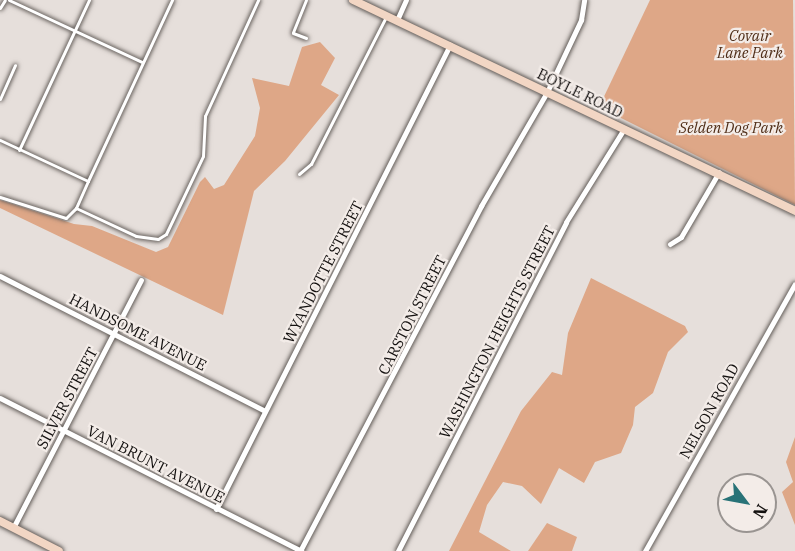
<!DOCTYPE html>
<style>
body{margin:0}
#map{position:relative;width:795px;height:551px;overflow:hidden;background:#e6dfdb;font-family:"IBM Plex Serif",serif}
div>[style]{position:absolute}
.green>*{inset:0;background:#dea787}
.roads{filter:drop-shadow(0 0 2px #635d59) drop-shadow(0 0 2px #635d59)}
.lane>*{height:3px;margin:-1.5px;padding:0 1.5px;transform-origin:1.5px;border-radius:1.5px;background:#fff}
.street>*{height:5px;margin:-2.5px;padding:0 2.5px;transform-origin:2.5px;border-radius:2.5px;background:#fff}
.secondary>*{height:8px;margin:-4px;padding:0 4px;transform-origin:4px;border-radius:4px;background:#f2d6c4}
span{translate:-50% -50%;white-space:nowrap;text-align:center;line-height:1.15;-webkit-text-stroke:4.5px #f3ece8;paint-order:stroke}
.park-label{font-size:15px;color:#4f2d17;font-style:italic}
.street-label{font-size:15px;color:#13100f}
.north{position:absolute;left:717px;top:473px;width:60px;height:60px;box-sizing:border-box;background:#f3ece8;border:2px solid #999491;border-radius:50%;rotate:122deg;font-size:16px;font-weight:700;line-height:24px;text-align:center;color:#13100f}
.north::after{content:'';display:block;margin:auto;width:21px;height:27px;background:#287277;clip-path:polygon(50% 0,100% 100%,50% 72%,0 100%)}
</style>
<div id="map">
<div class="green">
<div style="clip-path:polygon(650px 0,793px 0,795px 205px,599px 107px)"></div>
<div style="clip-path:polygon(320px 42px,335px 58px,321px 85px,339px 95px,285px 161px,254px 191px,223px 315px,0 208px,0 200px,74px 224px,92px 226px,156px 252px,168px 247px,200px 182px,205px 177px,214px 189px,224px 185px,255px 136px,260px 108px,252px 78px,289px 86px,302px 47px)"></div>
<div style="clip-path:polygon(591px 278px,685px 326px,688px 332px,668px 352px,653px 393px,635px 407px,633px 425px,621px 453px,595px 462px,584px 483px,559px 468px,541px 504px,522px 486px,503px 482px,487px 505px,479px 532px,511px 551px,449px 551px,521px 411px,552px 372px,562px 375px,568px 333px)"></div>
<div style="clip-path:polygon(795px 437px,795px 525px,782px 492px,793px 482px,786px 462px)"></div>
<div style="clip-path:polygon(547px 523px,577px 537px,572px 551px,528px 551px)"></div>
</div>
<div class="roads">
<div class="lane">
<div style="left:9px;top:0;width:147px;rotate:25deg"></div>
<div style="left:306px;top:0;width:35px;rotate:112deg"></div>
<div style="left:293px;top:33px;width:14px;rotate:21deg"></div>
<div style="left:0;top:8px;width:9px;rotate:-58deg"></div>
<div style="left:0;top:99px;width:37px;rotate:-66deg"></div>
<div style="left:0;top:140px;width:97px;rotate:25deg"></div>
<div style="left:88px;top:181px;width:200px;rotate:-65.1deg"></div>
<div style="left:19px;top:150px;width:166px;rotate:-65deg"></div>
<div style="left:299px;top:174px;width:16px;rotate:-40deg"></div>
<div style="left:311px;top:164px;width:165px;rotate:-63deg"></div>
<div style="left:88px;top:181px;width:30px;rotate:114deg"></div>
<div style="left:76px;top:208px;width:66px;rotate:25deg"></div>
<div style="left:136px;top:236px;width:22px;rotate:8deg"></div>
<div style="left:158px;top:239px;width:9px;rotate:-32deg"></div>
<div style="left:166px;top:234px;width:86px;rotate:-64.6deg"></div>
<div style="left:203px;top:156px;width:40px;rotate:-87.1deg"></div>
<div style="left:205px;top:116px;width:128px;rotate:-65.4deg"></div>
<div style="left:0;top:197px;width:69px;rotate:17.7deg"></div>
<div style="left:66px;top:218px;width:14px;rotate:-45deg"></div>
</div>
<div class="street">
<div style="left:397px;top:20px;width:22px;rotate:-66deg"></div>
<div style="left:670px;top:244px;width:13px;rotate:-32deg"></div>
<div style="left:681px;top:237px;width:75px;rotate:-59.7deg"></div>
<div style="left:0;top:276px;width:297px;rotate:27deg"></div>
<div style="left:0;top:398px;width:338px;rotate:26.9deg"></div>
<div style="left:216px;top:509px;width:520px;rotate:-63.24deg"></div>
<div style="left:13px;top:528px;width:279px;rotate:-62.7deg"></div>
<div style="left:300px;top:551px;width:390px;rotate:-62.3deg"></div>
<div style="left:481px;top:206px;width:132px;rotate:-59.9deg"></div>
<div style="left:547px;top:92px;width:80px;rotate:-64.7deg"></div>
<div style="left:581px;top:20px;width:20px;rotate:-81deg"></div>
<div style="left:398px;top:551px;width:369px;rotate:-62.9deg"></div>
<div style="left:566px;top:222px;width:110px;rotate:-58.1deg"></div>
<div style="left:645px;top:551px;width:306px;rotate:-60.7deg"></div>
</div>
<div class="secondary">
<div style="left:353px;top:0;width:490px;rotate:25.5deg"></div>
<div style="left:0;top:521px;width:66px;rotate:27deg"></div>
</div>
</div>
<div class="park-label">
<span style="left:750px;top:44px">Covair<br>Lane Park</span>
<span style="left:731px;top:128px">Selden Dog Park</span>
</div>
<div class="street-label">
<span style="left:580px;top:93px;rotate:26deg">BOYLE ROAD</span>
<span style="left:323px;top:272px;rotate:-63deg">WYANDOTTE STREET</span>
<span style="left:412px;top:315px;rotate:-63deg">CARSTON STREET</span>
<span style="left:138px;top:332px;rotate:27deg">HANDSOME AVENUE</span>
<span style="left:497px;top:332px;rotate:-63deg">WASHINGTON HEIGHTS STREET</span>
<span style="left:67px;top:398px;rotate:-62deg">SILVER STREET</span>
<span style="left:709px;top:411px;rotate:-61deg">NELSON ROAD</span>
<span style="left:156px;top:464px;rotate:27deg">VAN BRUNT AVENUE</span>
</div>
<div class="north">N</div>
</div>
